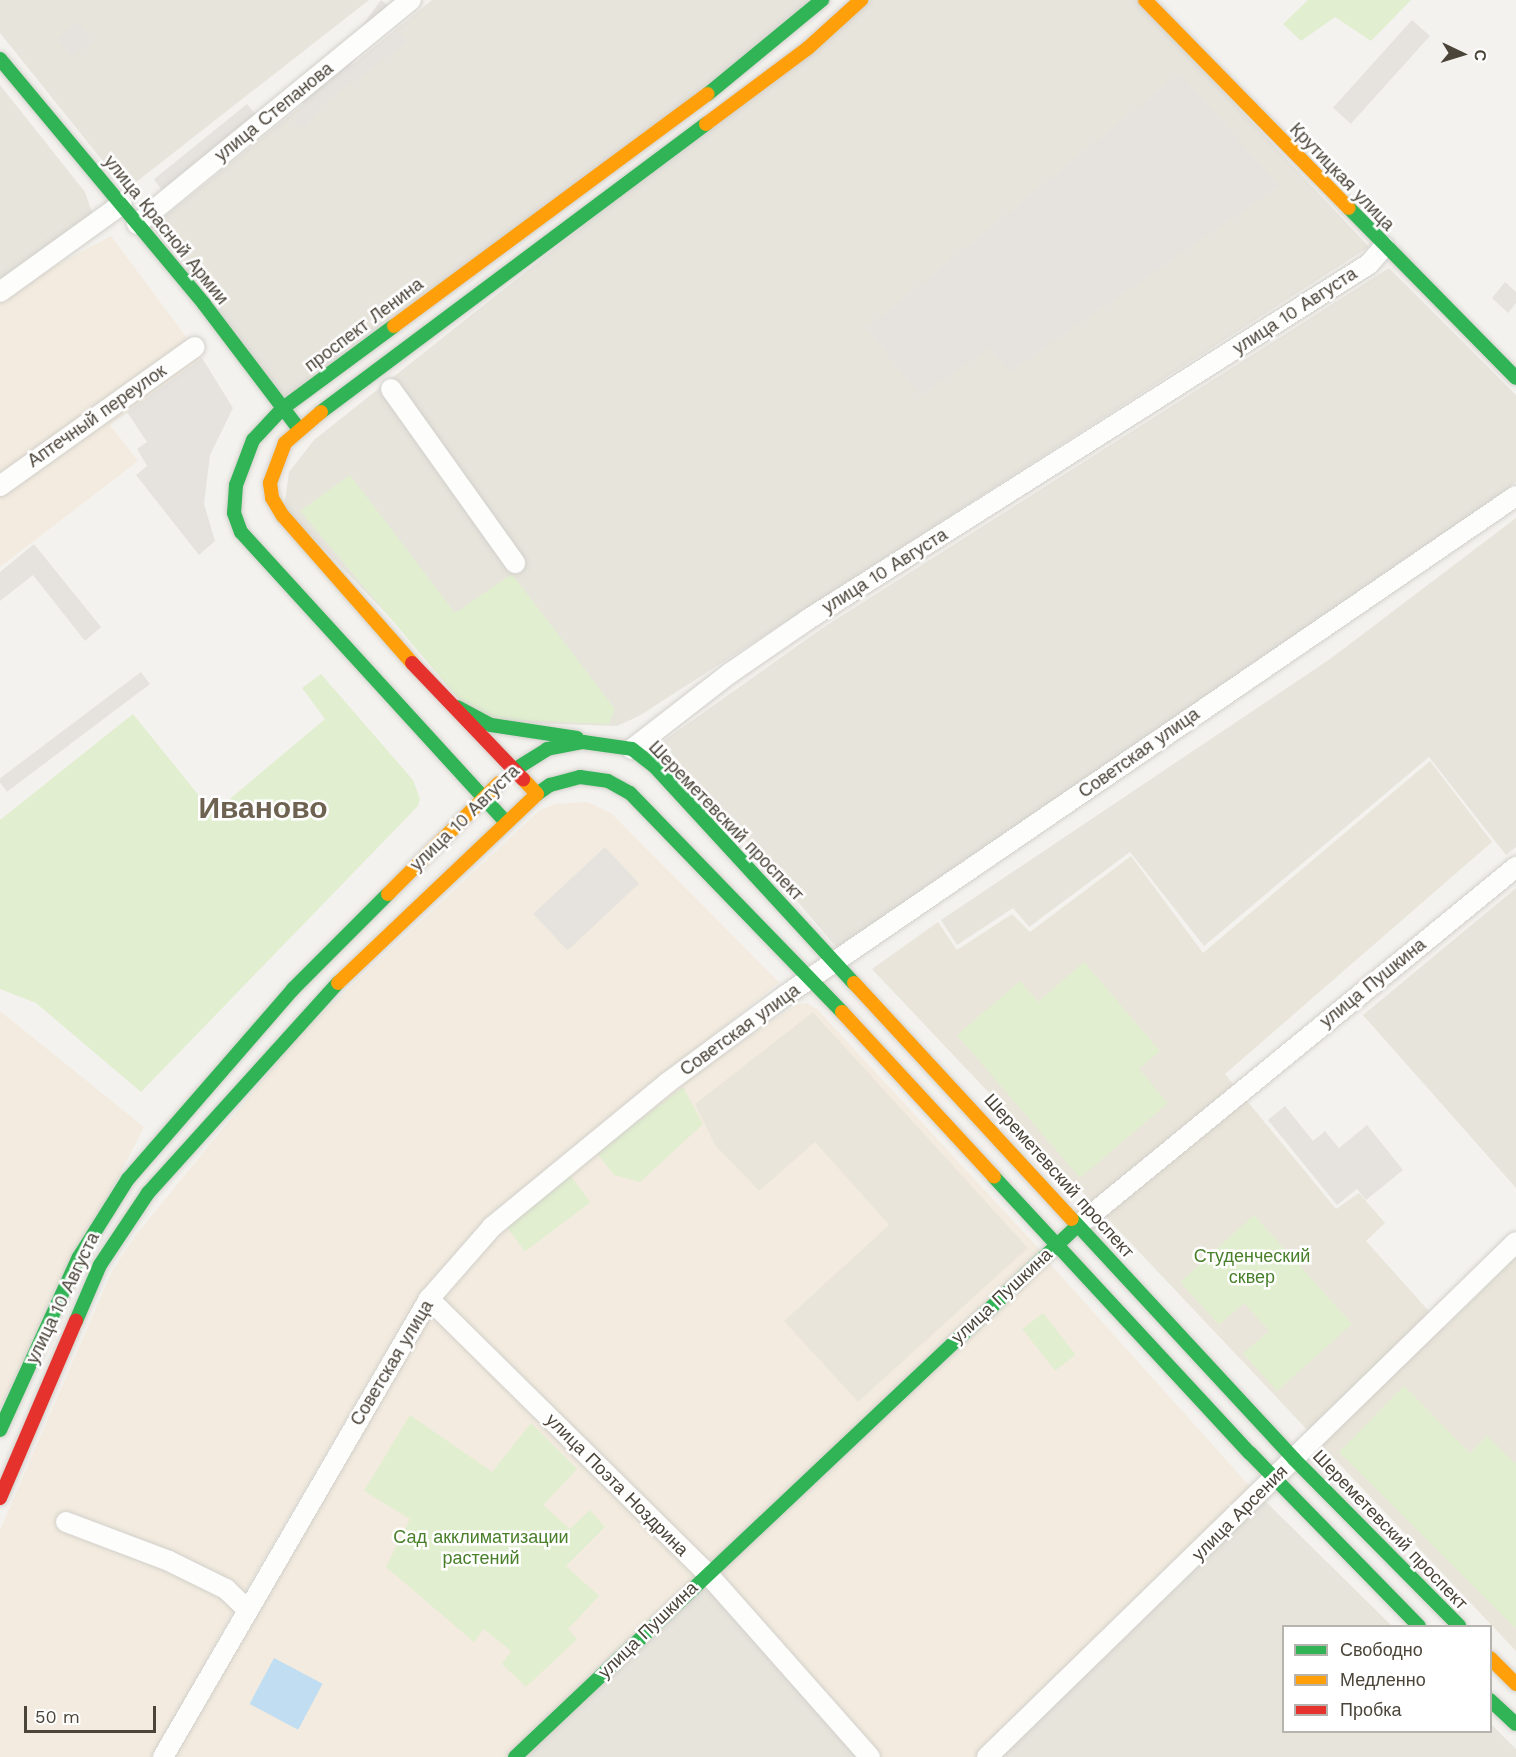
<!DOCTYPE html>
<meta charset="utf-8">
<style>
body{margin:0}
#map{position:relative;width:1516px;height:1757px;overflow:hidden;background:#f4f2ee;font-family:"Work Sans",sans-serif}
div>[style]{position:absolute}
.residential>*{inset:0;background:#e7e4dc}
.commercial>*{inset:0;background:#f3ebdf}
.education>*{inset:0;background:#eae5da}
.green>*{inset:0;background:#e1eecf;transform-origin:0 0}
.parking>*{inset:0;background:#e6e3df;transform-origin:0 0}
.water>*{inset:0;background:#c0ddf1;transform-origin:0 0}
.roads{filter:drop-shadow(0 0 2px #d2d0cb) drop-shadow(0 0 2px #d2d0cb)}
.street>*{height:20px;margin:-10px;padding:0 10px;transform-origin:10px;border-radius:10px;background:#fdfdfc}
.fast>*{height:14px;margin:-7px;padding:0 7px;transform-origin:7px;border-radius:7px;background:#30b455}
.slow>*{height:14px;margin:-7px;padding:0 7px;transform-origin:7px;border-radius:7px;background:#ff9f0a}
.jam>*{height:14px;margin:-7px;padding:0 7px;transform-origin:7px;border-radius:7px;background:#e5322d}
span{translate:-50% -50%;white-space:nowrap;text-align:center;line-height:1.15;-webkit-text-stroke:5px #fff;paint-order:stroke}
.street-label{font-size:18px;color:#4b4439}
.park-label{font-size:18px;color:#4a7f2a}
.town-label{font-size:30px;color:#6e6250;font-weight:700}
.legend{position:absolute;left:1282px;top:1625px;width:210px;height:108px;box-sizing:border-box;background:#fff;border:2px solid #b7b4b0;margin:0;padding:8px 10px;list-style:none;font-size:18px;color:#4b4439}
.legend li{display:flex;align-items:center;gap:12px;height:30px}
.legend b{width:30px;border:2px solid #b7b4b0}
.north{position:absolute;left:1432px;top:24px;width:60px;height:60px;-webkit-text-stroke:4px #fff;paint-order:stroke;rotate:94deg;font-size:16px;font-weight:700;line-height:24px;text-align:center;color:#4b4439}
.north::after{content:'';display:block;margin:auto;width:21px;height:27px;background:#4b4439;clip-path:polygon(50% 0,100% 100%,50% 72%,0 100%)}
.scale{position:absolute;left:24px;top:1706px;width:132px;height:27px;box-sizing:border-box;border:3px solid #4b4439;border-top:0;padding-left:8px;font-size:18px;line-height:21px;white-space:nowrap;color:#4b4439;-webkit-text-stroke:4px #fff;paint-order:stroke}
</style>
<div id="map">
<div class="residential">
<div style="clip-path:polygon(0 0,369px 0,126px 190px,0 33px)"></div>
<div style="clip-path:polygon(432px 0,825px 0,281px 402px,152px 227px)"></div>
<div style="clip-path:polygon(868px 0,1137px 0,1369px 247px,639px 716px,617px 726px,492px 722px,284px 508px,289px 472px,314px 440px)"></div>
<div style="clip-path:polygon(0 85px,85px 192px,92px 212px,91px 222px,0 284px)"></div>
<div style="clip-path:polygon(1389px 268px,1516px 395px,1516px 482px,1313px 635px,843px 955px,662px 742px,821px 629px)"></div>
<div style="clip-path:polygon(1516px 518px,1516px 847px,1506px 855px,1429px 757px,1204px 946px,1130px 852px,1029px 927px,1013px 908px,957px 945px,941px 920px,1330px 659px)"></div>
<div style="clip-path:polygon(1516px 888px,1516px 1188px,1363px 1015px)"></div>
<div style="clip-path:polygon(1263px 1499px,1392px 1626px,1284px 1626px,1284px 1732px,1490px 1732px,1491px 1724px,1516px 1749px,1516px 1757px,997px 1757px)"></div>
<div style="clip-path:polygon(704px 1581px,871px 1757px,519px 1757px)"></div>
</div>
<div class="commercial">
<div style="clip-path:polygon(111px 236px,202px 358px,110px 425px,138px 461px,0 567px,0 295px)"></div>
<div style="clip-path:polygon(587px 802px,611px 813px,779px 982px,486px 1220px,406px 1317px,236px 1607px,153px 1757px,0 1757px,0 1530px,112px 1271px,135px 1236px,301px 1033px,540px 810px,556px 804px)"></div>
<div style="clip-path:polygon(807px 1003px,817px 1009px,1043px 1253px,703px 1574px,436px 1302px,500px 1231px,672px 1088px,796px 1005px)"></div>
<div style="clip-path:polygon(0 1011px,144px 1127px,0 1409px)"></div>
<div style="clip-path:polygon(1044px 1257px,1254px 1491px,977px 1757px,877px 1757px,707px 1577px)"></div>
<div style="clip-path:polygon(432px 1306px,700px 1577px,511px 1757px,172px 1757px)"></div>
</div>
<div class="education">
<div style="clip-path:polygon(1430px 761px,1492px 842px,1225px 1074px,1336px 1209px,1359px 1193px,1385px 1223px,1366px 1241px,1444px 1328px,1516px 1257px,1516px 1651px,872px 969px,938px 922px,957px 950px,1012px 914px,1030px 932px,1131px 856px,1203px 953px)"></div>
<div style="clip-path:polygon(813px 1012px,1028px 1248px,858px 1402px,784px 1321px,889px 1225px,815px 1142px,759px 1191px,715px 1145px,695px 1104px)"></div>
</div>
<div class="green">
<div style="clip-path:polygon(1308px 0,1411px 0,1371px 41px,1335px 17px,1301px 41px,1283px 24px)"></div>
<div style="clip-path:polygon(350px 475px,455px 613px,512px 574px,615px 709px,609px 724px,494px 719px,463px 704px,300px 511px)"></div>
<div style="clip-path:polygon(321px 674px,413px 780px,420px 799px,418px 806px,141px 1092px,36px 1003px,0 989px,0 820px,133px 714px,213px 813px,325px 719px,302px 688px)"></div>
<div style="clip-path:polygon(1084px 962px,1160px 1051px,1139px 1069px,1168px 1103px,1080px 1178px,957px 1035px,1020px 981px,1038px 1002px)"></div>
<div style="clip-path:polygon(683px 1087px,703px 1124px,640px 1182px,614px 1175px,597px 1153px)"></div>
<div style="left:570px;top:1175px;width:34px;height:82px;rotate:53deg"></div>
<div style="clip-path:polygon(1254px 1215px,1352px 1324px,1277px 1391px,1243px 1353px,1269px 1331px,1244px 1303px,1219px 1325px,1180px 1282px)"></div>
<div style="left:1043px;top:1313px;width:53px;height:26px;rotate:52deg"></div>
<div style="clip-path:polygon(1404px 1386px,1470px 1453px,1487px 1436px,1516px 1464px,1516px 1629px,1339px 1452px)"></div>
<div style="clip-path:polygon(410px 1415px,492px 1472px,531px 1423px,577px 1469px,543px 1505px,570px 1529px,590px 1510px,605px 1527px,566px 1566px,599px 1596px,568px 1629px,577px 1639px,526px 1687px,502px 1664px,511px 1651px,484px 1629px,474px 1642px,386px 1567px,410px 1519px,364px 1491px)"></div>
</div>
<div class="parking">
<div style="left:381px;top:0;width:14px;height:150px;rotate:36deg"></div>
<div style="left:1412px;top:20px;width:24px;height:118px;rotate:42deg"></div>
<div style="left:78px;top:23px;width:23px;height:26px;rotate:52deg"></div>
<div style="left:399px;top:31px;width:14px;height:120px;rotate:54deg"></div>
<div style="clip-path:polygon(1180px 73px,1279px 186px,1009px 372px,990px 348px,920px 396px,867px 328px)"></div>
<div style="left:247px;top:104px;width:13px;height:120px;rotate:51deg"></div>
<div style="clip-path:polygon(1505px 282px,1516px 292px,1516px 303px,1508px 313px,1492px 298px)"></div>
<div style="clip-path:polygon(202px 358px,233px 408px,210px 455px,204px 504px,215px 541px,199px 555px,136px 475px,147px 466px,137px 449px,147px 442px,127px 412px)"></div>
<div style="clip-path:polygon(34px 544px,101px 627px,85px 641px,33px 575px,0 601px,0 572px)"></div>
<div style="left:141px;top:672px;width:15px;height:179px;rotate:53deg"></div>
<div style="left:605px;top:847px;width:50px;height:98px;rotate:47deg"></div>
<div style="clip-path:polygon(1285px 1106px,1313px 1141px,1325px 1131px,1339px 1148px,1367px 1125px,1403px 1170px,1366px 1200px,1357px 1189px,1337px 1205px,1268px 1120px)"></div>
</div>
<div class="water">
<div style="left:274px;top:1658px;width:55px;height:52px;rotate:28deg"></div>
</div>
<div class="roads">
<div class="street">
<div style="left:137px;top:224px;width:354px;rotate:-39.3deg"></div>
<div style="left:0;top:292px;width:150px;rotate:-35.8deg"></div>
<div style="left:391px;top:389px;width:214px;rotate:54.5deg"></div>
<div style="left:0;top:486px;width:239px;rotate:-35.5deg"></div>
<div style="left:632px;top:749px;width:124px;rotate:-37.8deg"></div>
<div style="left:730px;top:673px;width:93px;rotate:-34.5deg"></div>
<div style="left:807px;top:620px;width:665px;rotate:-32.35deg"></div>
<div style="left:1369px;top:264px;width:23px;rotate:-49deg"></div>
<div style="left:1080px;top:1224px;width:564px;rotate:-39.31deg"></div>
<div style="left:429px;top:1299px;width:390px;rotate:44.6deg"></div>
<div style="left:707px;top:1573px;width:246px;rotate:48.5deg"></div>
<div style="left:66px;top:1522px;width:110px;rotate:20.7deg"></div>
<div style="left:169px;top:1561px;width:64px;rotate:26.2deg"></div>
<div style="left:226px;top:1589px;width:29px;rotate:44deg"></div>
<div style="left:163px;top:1757px;width:530px;rotate:-59.85deg"></div>
<div style="left:429px;top:1299px;width:96px;rotate:-48.8deg"></div>
<div style="left:492px;top:1227px;width:227px;rotate:-39.4deg"></div>
<div style="left:667px;top:1083px;width:148px;rotate:-36.5deg"></div>
<div style="left:786px;top:995px;width:884px;rotate:-34.36deg"></div>
<div style="left:987px;top:1757px;width:738px;rotate:-44.23deg"></div>
</div>
<div class="fast">
<div style="left:0;top:59px;width:319px;rotate:50.2deg"></div>
<div style="left:204px;top:304px;width:152px;rotate:52.8deg"></div>
<div style="left:708px;top:94px;width:148px;rotate:-39.5deg"></div>
<div style="left:1349px;top:208px;width:238px;rotate:45.5deg"></div>
<div style="left:394px;top:326px;width:139px;rotate:143.5deg"></div>
<div style="left:282px;top:409px;width:42px;rotate:133.1deg"></div>
<div style="left:253px;top:440px;width:48px;rotate:110.7deg"></div>
<div style="left:236px;top:485px;width:28px;rotate:94deg"></div>
<div style="left:234px;top:513px;width:20px;rotate:70deg"></div>
<div style="left:241px;top:532px;width:393px;rotate:47.6deg"></div>
<div style="left:321px;top:412px;width:481px;rotate:-36.8deg"></div>
<div style="left:457px;top:707px;width:38px;rotate:28deg"></div>
<div style="left:491px;top:725px;width:87px;rotate:8.6deg"></div>
<div style="left:514px;top:770px;width:39px;rotate:-32deg"></div>
<div style="left:547px;top:749px;width:37px;rotate:-11deg"></div>
<div style="left:583px;top:742px;width:49px;rotate:8.1deg"></div>
<div style="left:632px;top:749px;width:31px;rotate:38deg"></div>
<div style="left:656px;top:768px;width:292px;rotate:47.4deg"></div>
<div style="left:537px;top:794px;width:16px;rotate:-35deg"></div>
<div style="left:550px;top:785px;width:31px;rotate:-15deg"></div>
<div style="left:580px;top:777px;width:28px;rotate:8deg"></div>
<div style="left:608px;top:781px;width:25px;rotate:29deg"></div>
<div style="left:630px;top:793px;width:305px;rotate:45.9deg"></div>
<div style="left:994px;top:1177px;width:376px;rotate:47.2deg"></div>
<div style="left:1250px;top:1453px;width:242px;rotate:45.7deg"></div>
<div style="left:1072px;top:1219px;width:327px;rotate:47.2deg"></div>
<div style="left:1294px;top:1459px;width:235px;rotate:45.3deg"></div>
<div style="left:76px;top:1321px;width:61px;rotate:-66.8deg"></div>
<div style="left:100px;top:1265px;width:87px;rotate:-56.3deg"></div>
<div style="left:148px;top:1193px;width:283px;rotate:-47.9deg"></div>
<div style="left:0;top:1430px;width:190px;rotate:-65.5deg"></div>
<div style="left:79px;top:1257px;width:92px;rotate:-57.9deg"></div>
<div style="left:128px;top:1179px;width:252px;rotate:-49deg"></div>
<div style="left:293px;top:989px;width:134px;rotate:-45deg"></div>
<div style="left:1490px;top:1700px;width:35px;rotate:43deg"></div>
<div style="left:515px;top:1757px;width:768px;rotate:-43.36deg"></div>
</div>
<div class="slow">
<div style="left:1145px;top:0;width:291px;rotate:45.6deg"></div>
<div style="left:706px;top:124px;width:127px;rotate:-36.7deg"></div>
<div style="left:808px;top:48px;width:72px;rotate:-42.2deg"></div>
<div style="left:394px;top:326px;width:390px;rotate:-36.5deg"></div>
<div style="left:321px;top:412px;width:48px;rotate:139.3deg"></div>
<div style="left:285px;top:443px;width:43px;rotate:110.6deg"></div>
<div style="left:270px;top:483px;width:15px;rotate:82deg"></div>
<div style="left:272px;top:498px;width:21px;rotate:59deg"></div>
<div style="left:283px;top:516px;width:196px;rotate:48.7deg"></div>
<div style="left:388px;top:894px;width:157px;rotate:-45deg"></div>
<div style="left:338px;top:983px;width:274px;rotate:-43.5deg"></div>
<div style="left:537px;top:794px;width:21px;rotate:-133deg"></div>
<div style="left:854px;top:983px;width:321px;rotate:47.3deg"></div>
<div style="left:842px;top:1012px;width:224px;rotate:47.3deg"></div>
<div style="left:1490px;top:1658px;width:37px;rotate:45deg"></div>
</div>
<div class="jam">
<div style="left:412px;top:663px;width:161px;rotate:46.3deg"></div>
<div style="left:0;top:1498px;width:193px;rotate:-66.8deg"></div>
</div>
</div>
<div class="street-label">
<span style="left:274px;top:112px;rotate:-39deg">улица Степанова</span>
<span style="left:1342px;top:177px;rotate:46deg">Крутицкая улица</span>
<span style="left:166px;top:230px;rotate:51deg">улица Красной Армии</span>
<span style="left:1295px;top:311px;rotate:-33deg">улица 10 Августа</span>
<span style="left:364px;top:325px;rotate:-37deg">проспект Ленина</span>
<span style="left:97px;top:416px;rotate:-35deg">Аптечный переулок</span>
<span style="left:885px;top:571px;rotate:-32deg">улица 10 Августа</span>
<span style="left:1139px;top:753px;rotate:-35deg">Советская улица</span>
<span style="left:465px;top:818px;rotate:-44deg">улица 10 Августа</span>
<span style="left:726px;top:821px;rotate:46deg">Шереметевский проспект</span>
<span style="left:1373px;top:983px;rotate:-39deg">улица Пушкина</span>
<span style="left:740px;top:1030px;rotate:-36deg">Советская улица</span>
<span style="left:1059px;top:1176px;rotate:48deg">Шереметевский проспект</span>
<span style="left:1002px;top:1296px;rotate:-43deg">улица Пушкина</span>
<span style="left:63px;top:1298px;rotate:-64deg">улица 10 Августа</span>
<span style="left:392px;top:1363px;rotate:-59deg">Советская улица</span>
<span style="left:617px;top:1485px;rotate:45deg">улица Поэта Ноздрина</span>
<span style="left:1240px;top:1513px;rotate:-45deg">улица Арсения</span>
<span style="left:1390px;top:1530px;rotate:46deg">Шереметевский проспект</span>
<span style="left:648px;top:1630px;rotate:-44deg">улица Пушкина</span>
</div>
<div class="park-label">
<span style="left:1252px;top:1267px">Студенческий<br>сквер</span>
<span style="left:481px;top:1548px">Сад акклиматизации<br>растений</span>
</div>
<div class="town-label">
<span style="left:263px;top:808px">Иваново</span>
</div>
<ul class="legend">
<li><b style="height:8px;background:#30b455"></b>Свободно</li>
<li><b style="height:8px;background:#ff9f0a"></b>Медленно</li>
<li><b style="height:8px;background:#e5322d"></b>Пробка</li>
</ul>
<div class="north">С</div>
<div class="scale">50 m</div>
</div>
